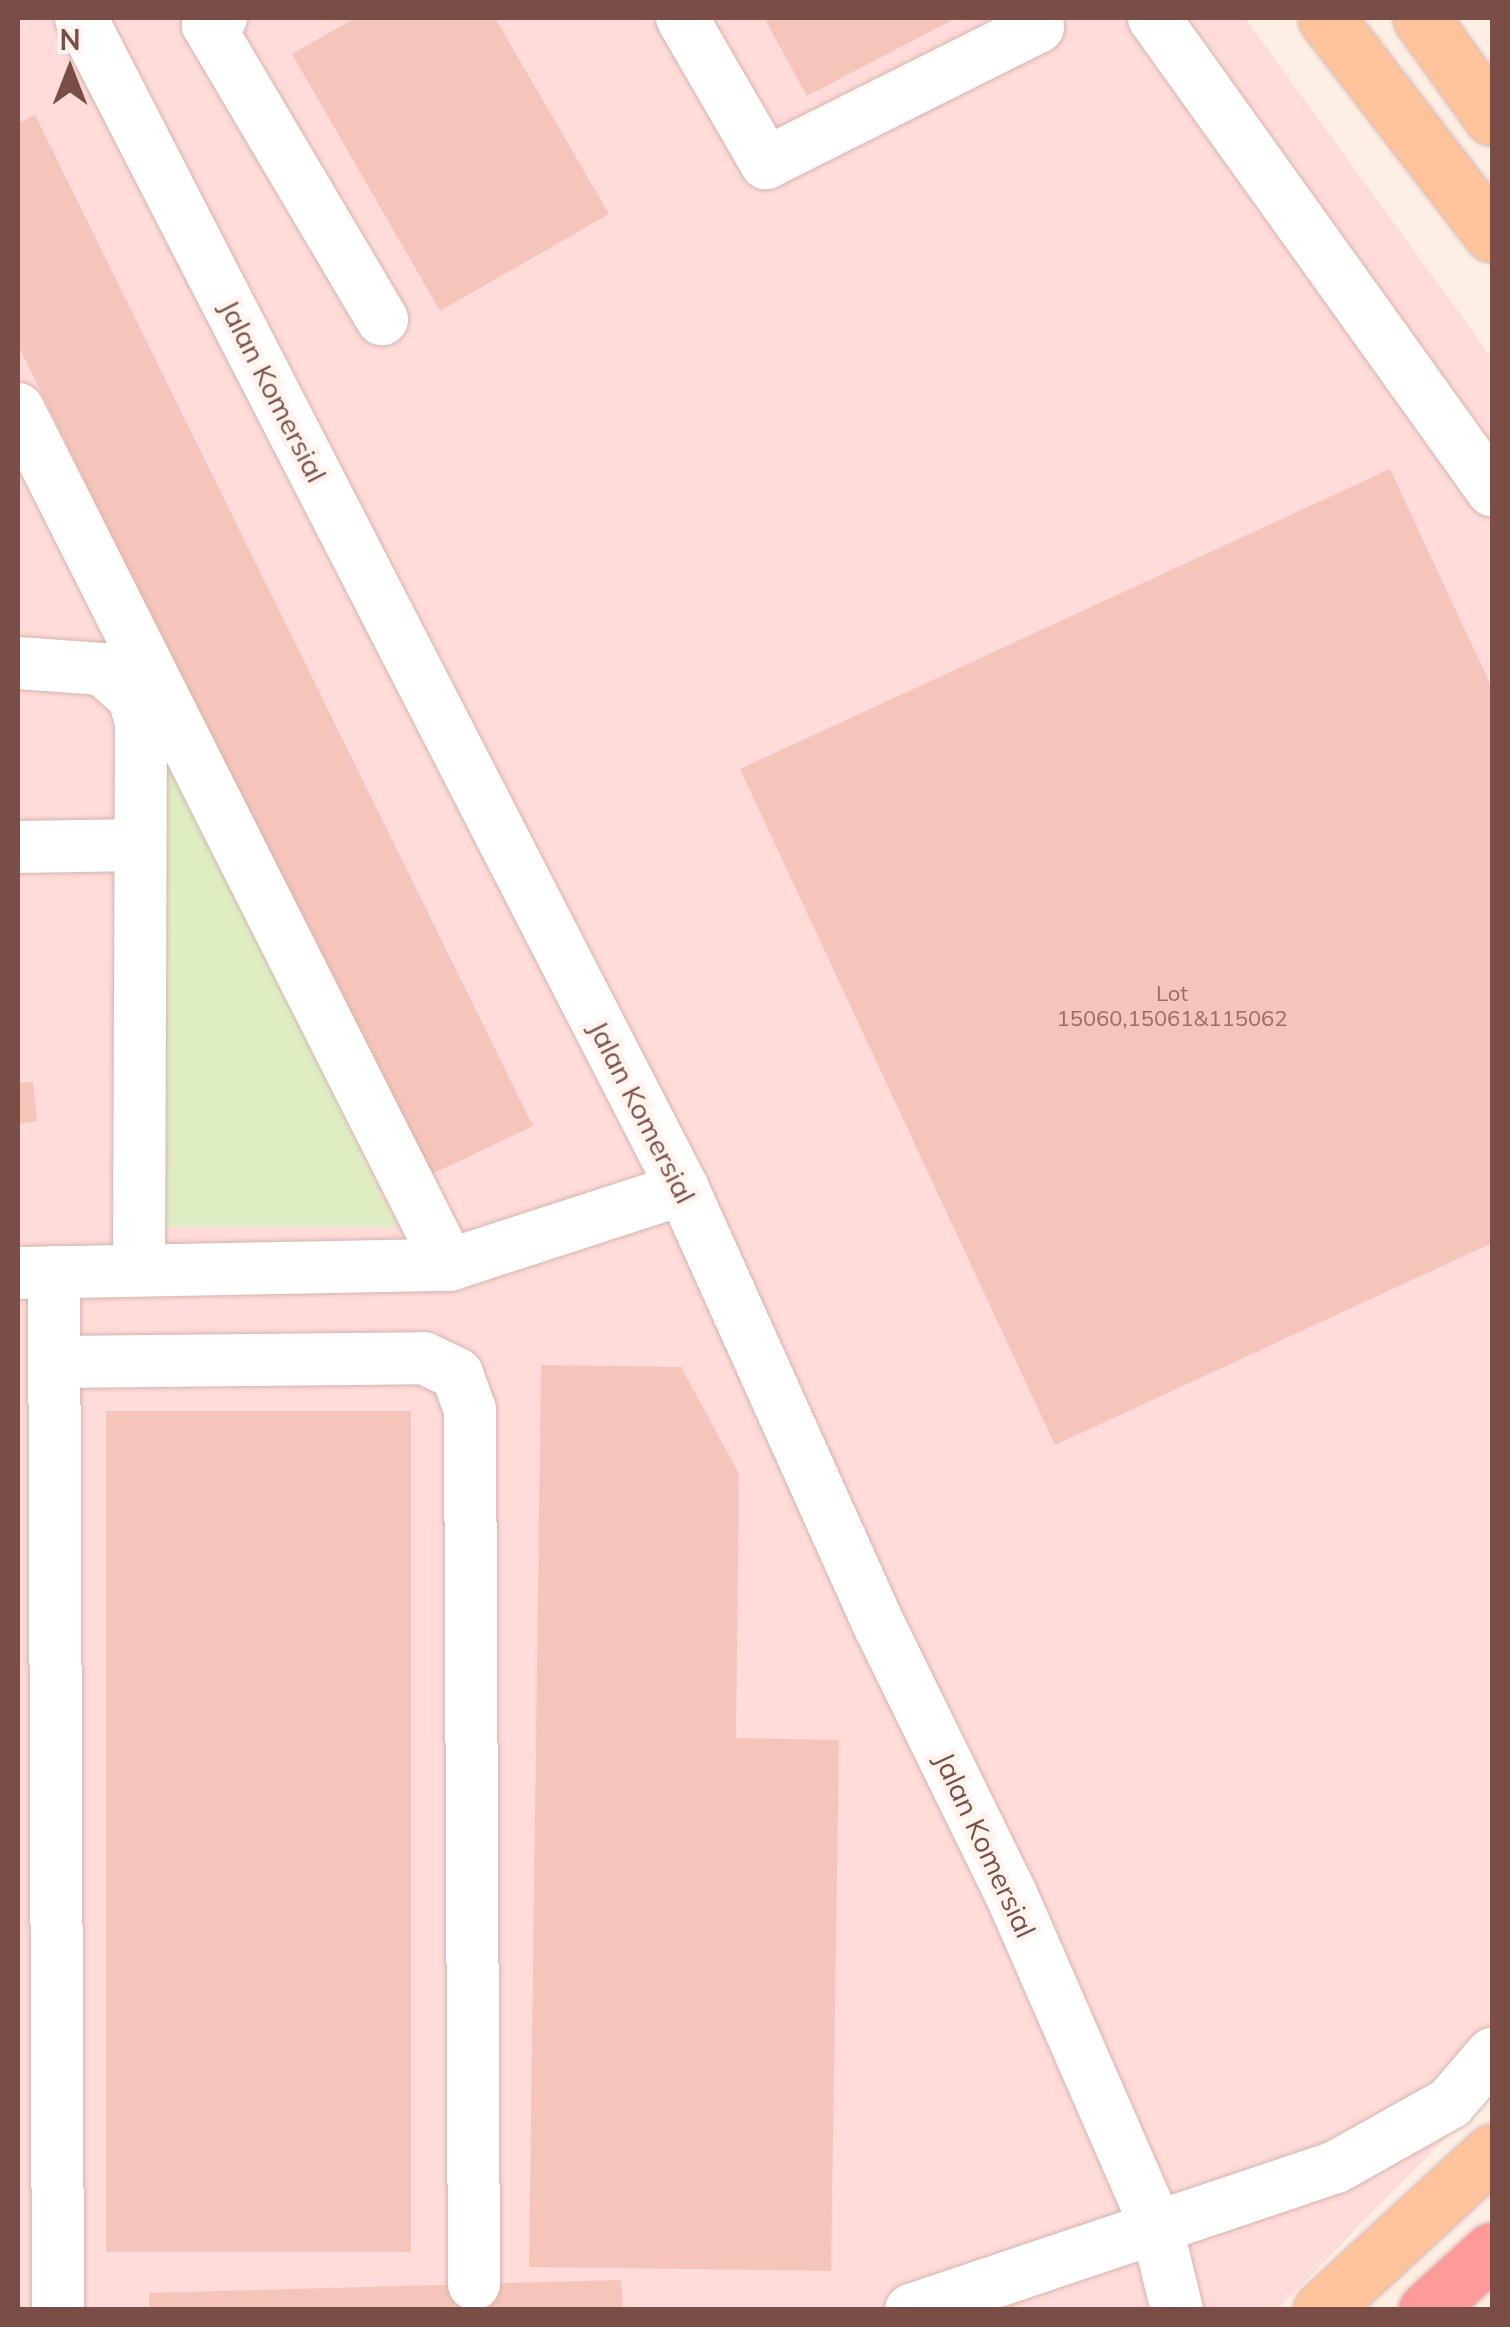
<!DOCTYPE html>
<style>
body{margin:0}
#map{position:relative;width:1510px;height:2327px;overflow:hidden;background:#feefe5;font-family:Mulish,sans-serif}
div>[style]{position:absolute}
.commercial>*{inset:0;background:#ffdbd9}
.green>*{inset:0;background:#deeec2}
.building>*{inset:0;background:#f6c5ba;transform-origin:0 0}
.roads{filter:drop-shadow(0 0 2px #d4b5ad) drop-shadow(0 0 2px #d4b5ad)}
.minor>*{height:52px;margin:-26px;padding:0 26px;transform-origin:26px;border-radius:26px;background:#fff}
.major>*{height:55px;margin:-27.5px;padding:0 27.5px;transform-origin:27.5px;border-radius:27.5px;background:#ffc39c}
.highway>*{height:55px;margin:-27.5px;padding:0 27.5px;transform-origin:27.5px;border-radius:27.5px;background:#fe9a97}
span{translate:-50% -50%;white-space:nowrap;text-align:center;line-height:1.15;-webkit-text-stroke:10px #fff4ee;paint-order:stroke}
.number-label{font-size:22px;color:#996c64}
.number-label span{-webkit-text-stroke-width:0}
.street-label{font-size:28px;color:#7a4e47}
.frame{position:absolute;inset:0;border:20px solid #7a4e47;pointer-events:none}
.north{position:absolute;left:20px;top:20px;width:100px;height:100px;-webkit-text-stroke:8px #fff4ee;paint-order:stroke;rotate:0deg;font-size:28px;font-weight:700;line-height:40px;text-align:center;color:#7a4e47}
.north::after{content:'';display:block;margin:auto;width:35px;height:45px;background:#7a4e47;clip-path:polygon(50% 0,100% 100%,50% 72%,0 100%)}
</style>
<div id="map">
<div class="commercial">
<div style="clip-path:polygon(18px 18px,1245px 18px,1492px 358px,1492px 2090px,1278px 2309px,18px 2309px)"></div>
</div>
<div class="green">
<div style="clip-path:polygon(168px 753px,397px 1227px,160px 1227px)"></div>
</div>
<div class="building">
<div style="clip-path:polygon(355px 18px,495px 18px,609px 214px,440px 311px,292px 54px)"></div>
<div style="clip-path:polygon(764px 18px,956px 18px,807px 96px)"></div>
<div style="clip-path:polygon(35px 115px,533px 1126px,426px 1177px,18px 345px,18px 123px)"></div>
<div style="clip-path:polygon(1390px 469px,1492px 688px,1492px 1243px,1055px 1445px,740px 769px)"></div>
<div style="clip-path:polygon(18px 1082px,33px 1082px,37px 1121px,18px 1124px)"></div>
<div style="clip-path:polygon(541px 1365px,681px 1367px,739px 1474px,736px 1738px,839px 1740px,831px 2271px,529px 2267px)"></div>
<div style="left:411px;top:1411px;width:841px;height:305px;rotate:90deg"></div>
<div style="clip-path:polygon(621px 2280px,623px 2310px,149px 2310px,149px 2293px)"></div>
</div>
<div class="roads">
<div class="minor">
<div style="left:81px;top:18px;width:1317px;rotate:62.79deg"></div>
<div style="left:683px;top:1189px;width:480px;rotate:65.8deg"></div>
<div style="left:880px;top:1627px;width:297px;rotate:63.9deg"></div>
<div style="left:1011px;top:1894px;width:365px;rotate:66.4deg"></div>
<div style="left:1157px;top:2228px;width:84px;rotate:76.3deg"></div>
<div style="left:221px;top:18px;width:15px;rotate:152deg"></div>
<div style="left:208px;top:25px;width:342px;rotate:59.4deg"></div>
<div style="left:682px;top:18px;width:168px;rotate:59.9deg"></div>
<div style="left:766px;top:163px;width:304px;rotate:-26.6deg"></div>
<div style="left:1038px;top:27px;width:11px;rotate:-124deg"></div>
<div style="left:1154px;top:18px;width:581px;rotate:54.39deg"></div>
<div style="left:18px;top:409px;width:958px;rotate:63.27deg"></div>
<div style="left:18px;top:663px;width:84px;rotate:4.1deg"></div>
<div style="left:102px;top:669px;width:43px;rotate:41.2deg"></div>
<div style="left:134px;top:697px;width:28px;rotate:75deg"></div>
<div style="left:141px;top:724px;width:546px;rotate:90.21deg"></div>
<div style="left:18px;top:847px;width:122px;rotate:-0.9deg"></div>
<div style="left:54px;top:1272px;width:1038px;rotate:89.78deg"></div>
<div style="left:19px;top:1273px;width:430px;rotate:-1.1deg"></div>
<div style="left:449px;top:1265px;width:246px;rotate:-18deg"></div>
<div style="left:55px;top:1362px;width:369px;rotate:-0.6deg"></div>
<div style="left:424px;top:1358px;width:37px;rotate:26deg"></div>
<div style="left:457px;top:1374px;width:37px;rotate:70deg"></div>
<div style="left:470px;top:1409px;width:875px;rotate:89.74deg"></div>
<div style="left:911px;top:2310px;width:448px;rotate:-18.6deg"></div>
<div style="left:1336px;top:2167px;width:131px;rotate:-29.3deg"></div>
<div style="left:1450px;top:2103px;width:65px;rotate:-49.4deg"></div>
</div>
<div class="major">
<div style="left:1326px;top:18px;width:272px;rotate:52.5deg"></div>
<div style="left:1421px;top:18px;width:122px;rotate:54.4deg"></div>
<div style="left:1321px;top:2310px;width:233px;rotate:-42.7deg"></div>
</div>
<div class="highway">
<div style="left:1426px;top:2310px;width:89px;rotate:-42.3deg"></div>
</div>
</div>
<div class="number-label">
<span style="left:1172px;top:1006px">Lot<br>15060,15061&amp;115062</span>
</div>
<div class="street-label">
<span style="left:273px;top:391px;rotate:63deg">Jalan Komersial</span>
<span style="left:642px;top:1112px;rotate:63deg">Jalan Komersial</span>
<span style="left:985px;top:1845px;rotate:65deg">Jalan Komersial</span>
</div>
<div class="frame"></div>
<div class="north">N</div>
</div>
